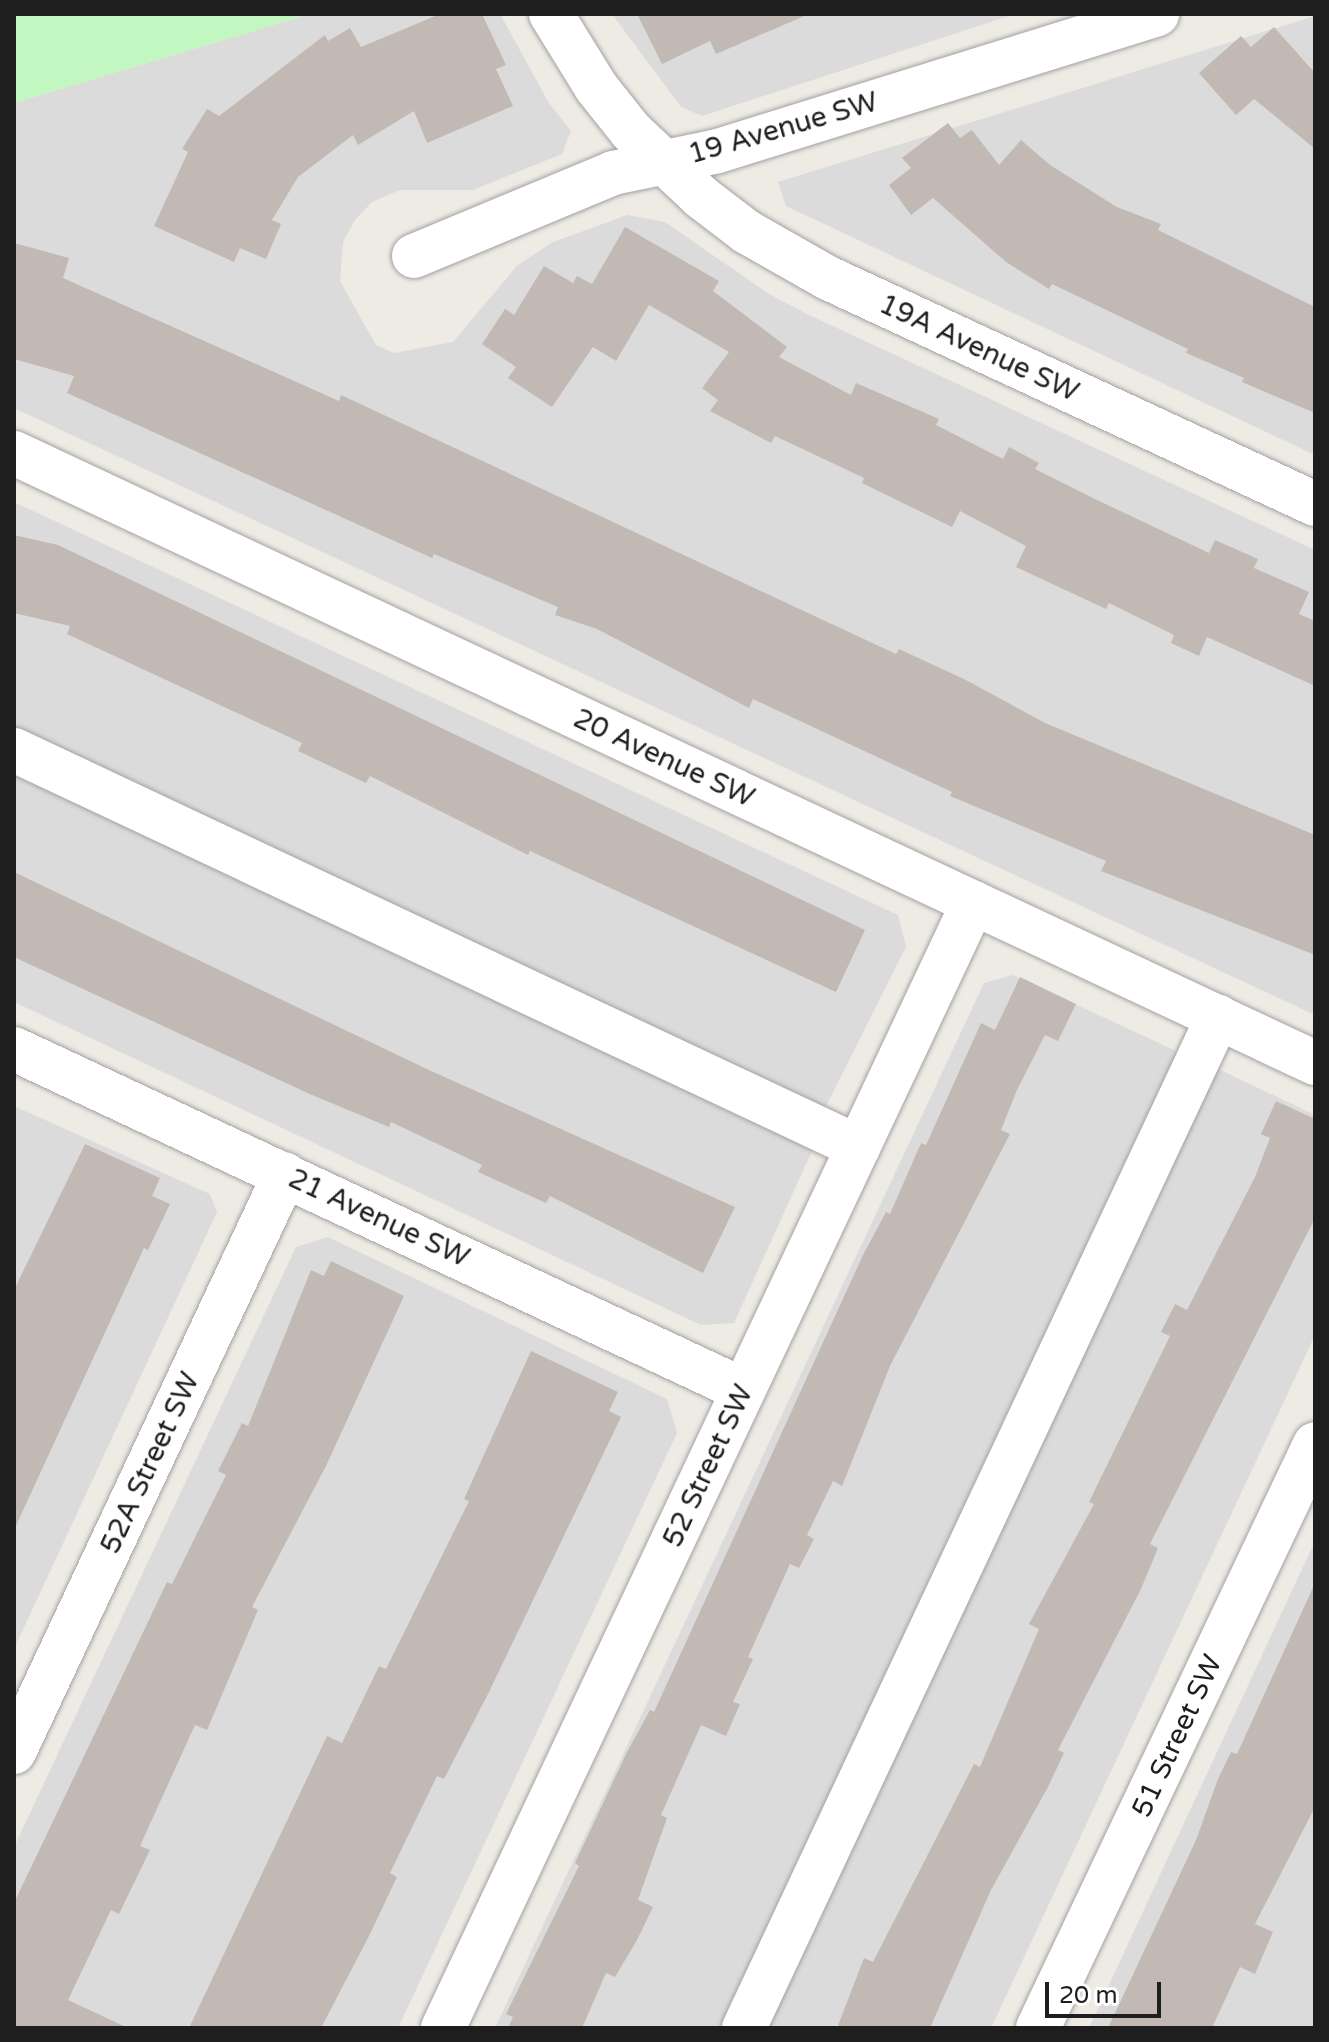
<!DOCTYPE html>
<style>
body{margin:0}
#map{position:relative;width:1329px;height:2042px;overflow:hidden;background:#eeeae4;font-family:"Varela Round",sans-serif}
div>[style]{position:absolute}
.residential>*{inset:0;background:#dcdbdb}
.park>*{inset:0;background:#c3f7c2}
.building>*{inset:0;background:#c3b9b4}
.roads{filter:drop-shadow(0 0 2px #a2a2a2) drop-shadow(0 0 2px #a2a2a2)}
.minor>*{height:44px;margin:-22px;padding:0 22px;transform-origin:22px;border-radius:22px;background:#fff}
span{translate:-50% -50%;white-space:nowrap;text-align:center;line-height:1.15;-webkit-text-stroke:6px #fff;paint-order:stroke}
.street-label{font-size:28px;color:#1e1e1e}
.frame{position:absolute;inset:0;border:16px solid #1e1e1e;pointer-events:none}
.scale{position:absolute;left:1045px;top:1982px;width:116px;height:36px;box-sizing:border-box;border:4px solid #1e1e1e;border-top:0;padding-left:10px;font-size:24px;line-height:28px;white-space:nowrap;color:#1e1e1e;-webkit-text-stroke:6px #fff;paint-order:stroke}
</style>
<div id="map">
<div class="residential">
<div style="clip-path:polygon(310px 14px,500px 14px,549px 103px,571px 131px,562px 154px,473px 190px,400px 190px,372px 202px,355px 220px,343px 242px,340px 281px,376px 345px,394px 353px,453px 342px,517px 266px,551px 243px,627px 215px,665px 222px,769px 294px,809px 315px,1315px 550px,1315px 1015px,14px 408px,14px 103px)"></div>
<div style="clip-path:polygon(612px 14px,1015px 14px,702px 116px,681px 107px)"></div>
<div style="clip-path:polygon(1315px 16px,1315px 455px,786px 206px,778px 182px)"></div>
<div style="clip-path:polygon(14px 502px,898px 915px,906px 947px,825px 1108px,14px 732px)"></div>
<div style="clip-path:polygon(14px 768px,816px 1142px,734px 1323px,701px 1325px,14px 1002px)"></div>
<div style="clip-path:polygon(1013px 975px,1180px 1053px,728px 2028px,495px 2028px,984px 983px)"></div>
<div style="clip-path:polygon(1214px 1067px,1315px 1115px,1315px 1335px,991px 2028px,766px 2028px)"></div>
<div style="clip-path:polygon(14px 1106px,210px 1194px,217px 1212px,14px 1649px)"></div>
<div style="clip-path:polygon(328px 1237px,667px 1399px,677px 1433px,398px 2028px,14px 2028px,14px 1847px,296px 1247px)"></div>
<div style="clip-path:polygon(1315px 1541px,1315px 2028px,1089px 2028px)"></div>
</div>
<div class="park">
<div style="clip-path:polygon(14px 14px,310px 14px,14px 103px)"></div>
</div>
<div class="building">
<div style="clip-path:polygon(440px 14px,482px 14px,506px 65px,496px 69px,513px 106px,427px 143px,414px 111px,358px 145px,353px 135px,298px 177px,272px 220px,281px 224px,266px 259px,240px 248px,234px 262px,154px 226px,188px 152px,182px 149px,207px 109px,219px 116px,325px 35px,328px 41px,350px 28px,361px 47px)"></div>
<div style="clip-path:polygon(637px 14px,809px 14px,716px 54px,710px 41px,662px 64px)"></div>
<div style="clip-path:polygon(1274px 27px,1315px 73px,1315px 149px,1254px 99px,1236px 115px,1199px 73px,1241px 36px,1251px 47px)"></div>
<div style="clip-path:polygon(948px 123px,960px 138px,972px 130px,999px 165px,1021px 140px,1050px 165px,1117px 207px,1161px 224px,1158px 230px,1315px 307px,1315px 413px,1242px 382px,1244px 378px,1186px 353px,1188px 349px,1052px 284px,1049px 289px,1006px 262px,933px 198px,911px 215px,889px 185px,911px 168px,902px 158px)"></div>
<div style="clip-path:polygon(625px 227px,719px 281px,713px 291px,787px 347px,779px 357px,851px 395px,856px 383px,939px 419px,936px 425px,1003px 459px,1009px 447px,1039px 463px,1035px 469px,1095px 499px,1209px 553px,1215px 540px,1258px 559px,1254px 568px,1309px 592px,1299px 614px,1315px 621px,1315px 686px,1207px 637px,1199px 656px,1171px 643px,1174px 635px,1109px 603px,1106px 609px,1016px 567px,1026px 546px,960px 511px,952px 527px,862px 483px,864px 478px,775px 436px,771px 443px,710px 411px,718px 400px,702px 388px,729px 352px,649px 305px,616px 361px,593px 347px,552px 407px,508px 378px,516px 367px,482px 344px,505px 309px,514px 315px,544px 266px,573px 283px,577px 276px,592px 284px)"></div>
<div style="clip-path:polygon(14px 243px,69px 258px,63px 278px,339px 401px,341px 395px,896px 654px,899px 649px,966px 680px,1045px 723px,1315px 835px,1315px 955px,1101px 871px,1106px 861px,950px 796px,952px 792px,753px 699px,749px 708px,597px 629px,555px 615px,558px 607px,434px 554px,432px 558px,67px 393px,74px 376px,14px 359px)"></div>
<div style="clip-path:polygon(14px 535px,58px 545px,865px 930px,836px 992px,530px 851px,528px 855px,370px 776px,366px 783px,298px 751px,302px 743px,67px 634px,70px 626px,14px 613px)"></div>
<div style="clip-path:polygon(14px 872px,429px 1070px,735px 1207px,703px 1273px,550px 1196px,546px 1203px,478px 1172px,482px 1165px,391px 1122px,389px 1127px,312px 1095px,14px 957px)"></div>
<div style="clip-path:polygon(1020px 977px,1076px 1004px,1058px 1041px,1045px 1035px,1017px 1090px,1001px 1130px,1010px 1134px,890px 1366px,842px 1486px,833px 1481px,807px 1535px,814px 1539px,799px 1568px,790px 1564px,748px 1657px,753px 1659px,733px 1702px,740px 1704px,726px 1736px,701px 1725px,661px 1815px,667px 1818px,638px 1900px,653px 1907px,637px 1940px,615px 1977px,606px 1973px,582px 2028px,508px 2028px,513px 2017px,506px 2014px,579px 1866px,575px 1863px,627px 1752px,650px 1710px,654px 1712px,863px 1255px,886px 1212px,890px 1214px,921px 1143px,926px 1145px,981px 1023px,995px 1030px)"></div>
<div style="clip-path:polygon(1276px 1101px,1315px 1119px,1315px 1218px,1150px 1544px,1158px 1548px,1141px 1589px,1058px 1750px,1064px 1753px,1048px 1787px,991px 1890px,930px 2028px,837px 2028px,864px 1958px,873px 1962px,974px 1764px,980px 1767px,1039px 1629px,1029px 1624px,1094px 1504px,1089px 1502px,1170px 1336px,1161px 1332px,1175px 1304px,1187px 1310px,1255px 1177px,1270px 1138px,1261px 1134px)"></div>
<div style="clip-path:polygon(85px 1144px,160px 1178px,152px 1196px,170px 1204px,148px 1250px,144px 1248px,14px 1530px,14px 1290px)"></div>
<div style="clip-path:polygon(331px 1261px,404px 1296px,326px 1466px,252px 1607px,258px 1610px,207px 1730px,195px 1725px,140px 1846px,150px 1850px,119px 1914px,111px 1910px,68px 2000px,128px 2028px,14px 2028px,14px 1903px,167px 1582px,172px 1584px,226px 1475px,218px 1471px,242px 1423px,248px 1426px,311px 1270px,324px 1276px)"></div>
<div style="clip-path:polygon(531px 1351px,618px 1392px,609px 1411px,621px 1417px,488px 1694px,444px 1779px,437px 1776px,390px 1873px,397px 1877px,370px 1934px,321px 2028px,189px 2028px,327px 1736px,342px 1743px,379px 1666px,386px 1669px,469px 1501px,464px 1499px)"></div>
<div style="clip-path:polygon(1315px 1583px,1315px 1807px,1255px 1924px,1273px 1932px,1255px 1974px,1240px 1967px,1212px 2028px,1108px 2028px,1196px 1840px,1218px 1779px,1231px 1752px,1237px 1754px)"></div>
</div>
<div class="roads">
<div class="minor">
<div style="left:551px;top:14px;width:86px;rotate:58.3deg"></div>
<div style="left:596px;top:87px;width:56px;rotate:51.5deg"></div>
<div style="left:631px;top:131px;width:96px;rotate:43.3deg"></div>
<div style="left:701px;top:197px;width:58px;rotate:37.3deg"></div>
<div style="left:747px;top:232px;width:93px;rotate:29.6deg"></div>
<div style="left:828px;top:278px;width:537px;rotate:24.89deg"></div>
<div style="left:414px;top:256px;width:216px;rotate:-22.6deg"></div>
<div style="left:613px;top:173px;width:107px;rotate:-11.8deg"></div>
<div style="left:718px;top:151px;width:460px;rotate:-17.3deg"></div>
<div style="left:14px;top:453px;width:1437px;rotate:25.12deg"></div>
<div style="left:14px;top:750px;width:933px;rotate:25.19deg"></div>
<div style="left:14px;top:1049px;width:805px;rotate:25.07deg"></div>
<div style="left:14px;top:1752px;width:638px;rotate:-64.88deg"></div>
<div style="left:443px;top:2028px;width:1244px;rotate:-64.77deg"></div>
<div style="left:744px;top:2028px;width:1117px;rotate:-64.88deg"></div>
<div style="left:1038px;top:2028px;width:646px;rotate:-64.62deg"></div>
</div>
</div>
<div class="street-label">
<span style="left:783px;top:128px;rotate:-16deg">19 Avenue SW</span>
<span style="left:979px;top:348px;rotate:25deg">19A Avenue SW</span>
<span style="left:664px;top:758px;rotate:25deg">20 Avenue SW</span>
<span style="left:379px;top:1218px;rotate:25deg">21 Avenue SW</span>
<span style="left:150px;top:1463px;rotate:-65deg">52A Street SW</span>
<span style="left:708px;top:1466px;rotate:-65deg">52 Street SW</span>
<span style="left:1177px;top:1736px;rotate:-65deg">51 Street SW</span>
</div>
<div class="frame"></div>
<div class="scale">20 m</div>
</div>
